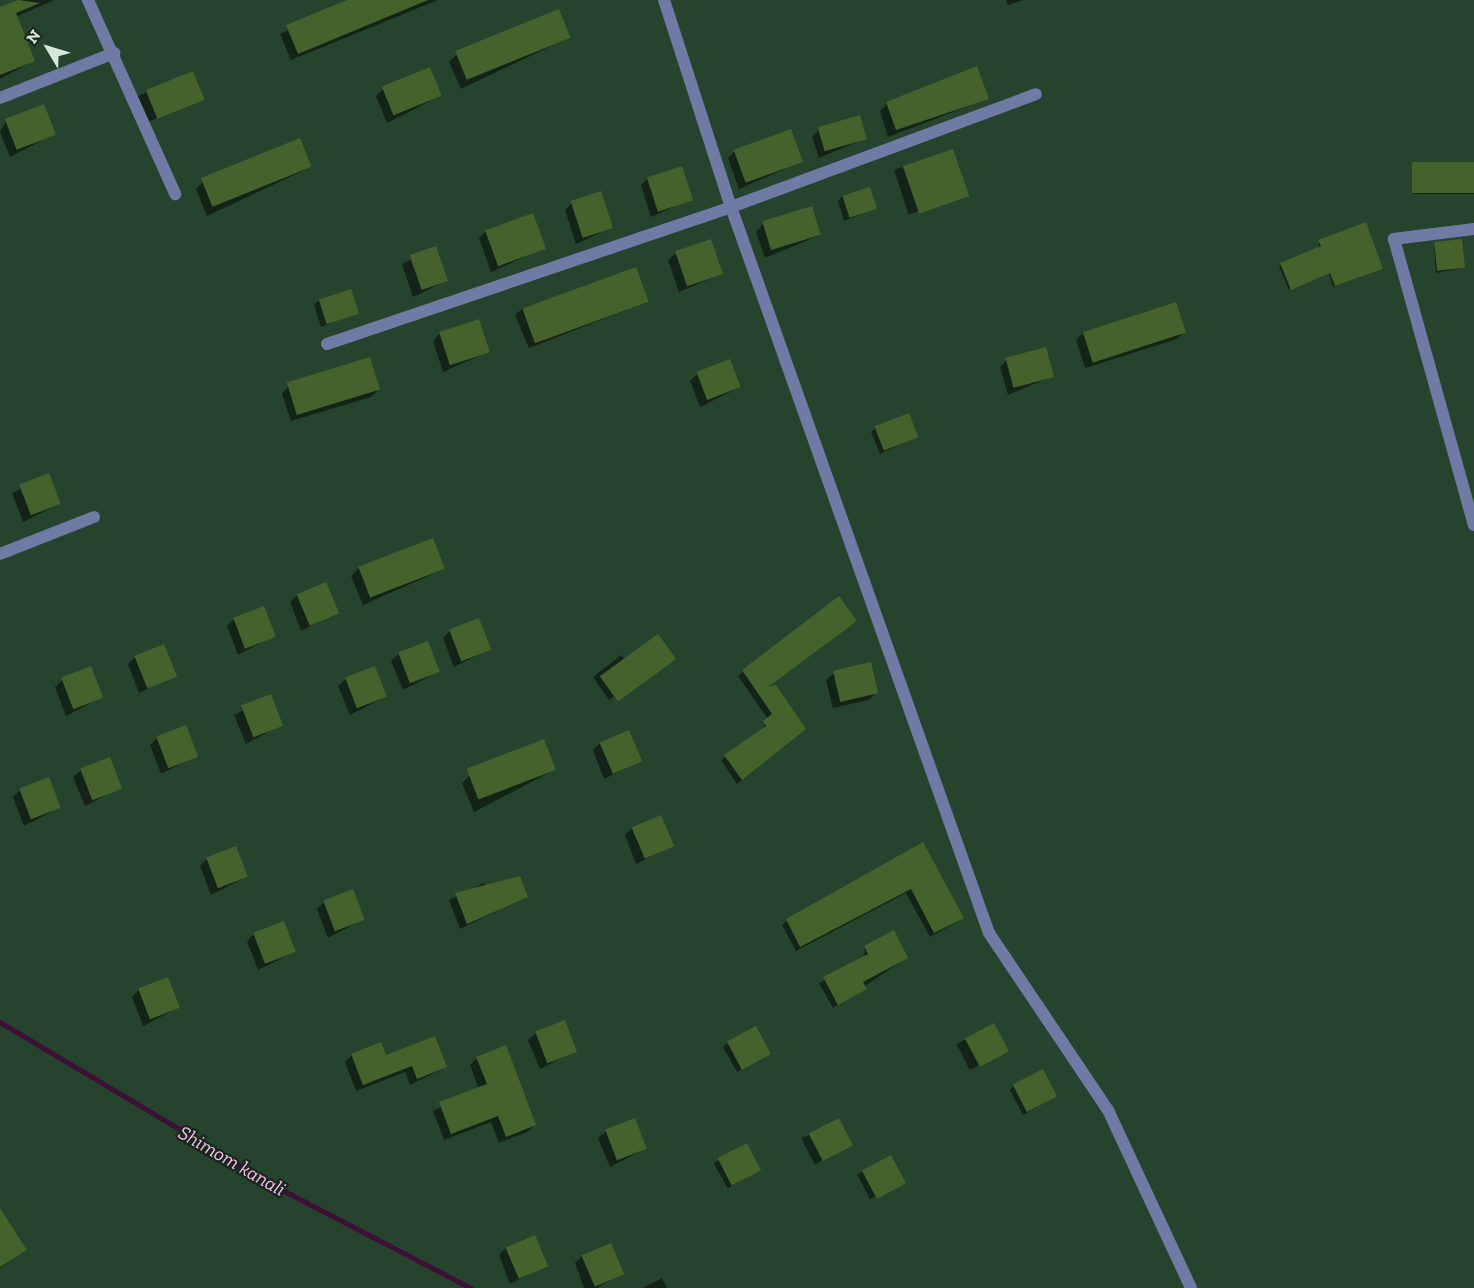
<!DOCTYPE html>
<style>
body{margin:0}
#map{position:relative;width:1474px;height:1288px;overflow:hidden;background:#26432e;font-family:"Zilla Slab",serif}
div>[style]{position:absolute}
.shadow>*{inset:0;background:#0007;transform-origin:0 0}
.stream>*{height:4.5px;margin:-2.25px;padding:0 2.25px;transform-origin:2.25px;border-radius:2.25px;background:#3c1037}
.building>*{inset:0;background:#45622d;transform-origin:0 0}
.minor>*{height:12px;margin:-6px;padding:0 6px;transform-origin:6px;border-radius:6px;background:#6f7ba5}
span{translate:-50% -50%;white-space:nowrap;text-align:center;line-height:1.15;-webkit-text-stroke:4.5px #19261c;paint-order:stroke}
.water-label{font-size:20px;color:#f9bdee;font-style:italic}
.north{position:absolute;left:18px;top:18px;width:60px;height:60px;-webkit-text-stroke:4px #19261c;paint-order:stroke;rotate:308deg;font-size:16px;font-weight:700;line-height:24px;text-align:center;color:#d7e8db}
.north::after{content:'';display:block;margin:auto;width:21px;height:27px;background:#d7e8db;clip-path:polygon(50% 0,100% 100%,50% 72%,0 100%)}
</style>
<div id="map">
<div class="shadow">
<div style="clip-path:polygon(54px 0,16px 17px,33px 61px,0 79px,0 9px,18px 0)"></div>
<div style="clip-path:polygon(352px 0,438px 0,291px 60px,280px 34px)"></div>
<div style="clip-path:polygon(1006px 0,1023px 0,1008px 5px)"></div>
<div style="clip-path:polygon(570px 37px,461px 89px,449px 62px,456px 55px)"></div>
<div style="left:192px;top:73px;width:28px;height:59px;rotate:67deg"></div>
<div style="clip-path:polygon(383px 89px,440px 96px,387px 123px,376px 96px)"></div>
<div style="clip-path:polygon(987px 99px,888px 137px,880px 111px,887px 104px)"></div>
<div style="clip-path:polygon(6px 121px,54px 134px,10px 157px,0 132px)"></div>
<div style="clip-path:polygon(819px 130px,866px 138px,819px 158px,812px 137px)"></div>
<div style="clip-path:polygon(735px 151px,801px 162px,739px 189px,728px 158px)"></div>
<div style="left:952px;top:151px;width:47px;height:61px;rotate:72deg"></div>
<div style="left:1474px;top:163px;width:31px;height:61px;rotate:90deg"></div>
<div style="clip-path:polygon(311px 167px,207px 216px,196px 189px,203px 182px)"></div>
<div style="clip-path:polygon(648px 178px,691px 199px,651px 217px,641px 185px)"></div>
<div style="clip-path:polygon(843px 196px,875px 209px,844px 221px,838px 201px)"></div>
<div style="clip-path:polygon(572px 203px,611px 228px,576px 244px,565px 210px)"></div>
<div style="clip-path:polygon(763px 224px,820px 235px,765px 258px,756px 232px)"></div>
<div style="clip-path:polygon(486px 231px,544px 248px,491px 272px,479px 238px)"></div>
<div style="clip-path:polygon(1319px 241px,1380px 270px,1333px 287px,1329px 273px,1289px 290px,1279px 266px,1319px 248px)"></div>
<div style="clip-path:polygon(1434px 244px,1463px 268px,1436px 273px)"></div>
<div style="clip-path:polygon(435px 248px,446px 281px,413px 297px,402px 264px)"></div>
<div style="clip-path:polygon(676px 253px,721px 274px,679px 292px,668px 260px)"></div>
<div style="clip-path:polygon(319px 300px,357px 313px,321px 327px,314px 305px)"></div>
<div style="clip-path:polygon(647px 302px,529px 348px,515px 315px,523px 308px)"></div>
<div style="clip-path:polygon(1184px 332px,1177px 339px,1085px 368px,1076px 340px,1083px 333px)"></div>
<div style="clip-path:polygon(440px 333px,488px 352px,443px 372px,433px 341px)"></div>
<div style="clip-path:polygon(1007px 360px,1053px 376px,1008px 395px,1000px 367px)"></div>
<div style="clip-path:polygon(697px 374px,740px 387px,700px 407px,690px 381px)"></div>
<div style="clip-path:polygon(289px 386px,378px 390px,371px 397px,291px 421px,282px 394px)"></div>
<div style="clip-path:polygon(876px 428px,917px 436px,880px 454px,871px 432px)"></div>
<div style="clip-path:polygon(48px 475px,59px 504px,23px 522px,12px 493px)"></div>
<div style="clip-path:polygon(359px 568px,444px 569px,363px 605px,351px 576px)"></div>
<div style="clip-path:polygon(297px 595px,337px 612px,301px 631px,290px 602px)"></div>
<div style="clip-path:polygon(839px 598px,764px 689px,800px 733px,737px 784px,721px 760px,762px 730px,768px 719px,738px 676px)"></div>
<div style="clip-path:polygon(234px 619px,274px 636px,238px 655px,227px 626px)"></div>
<div style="clip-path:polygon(450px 631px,490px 649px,454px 667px,443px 638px)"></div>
<div style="clip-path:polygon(399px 654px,438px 672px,403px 690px,391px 661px)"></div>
<div style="clip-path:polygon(621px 655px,624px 659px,674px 659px,609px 700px,593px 677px)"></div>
<div style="clip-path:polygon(135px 657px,175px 675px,139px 693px,128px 664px)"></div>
<div style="clip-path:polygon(834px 673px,876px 693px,869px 700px,833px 708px,826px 680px)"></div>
<div style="clip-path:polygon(346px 679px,385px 697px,350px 715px,338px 686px)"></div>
<div style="clip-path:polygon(62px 680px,102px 697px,66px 716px,55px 687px)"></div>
<div style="clip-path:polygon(270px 696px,281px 725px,246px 744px,234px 715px)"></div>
<div style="clip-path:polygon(157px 738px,196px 756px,161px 774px,150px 745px)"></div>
<div style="clip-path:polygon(600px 743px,640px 761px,604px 779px,593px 750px)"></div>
<div style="clip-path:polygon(81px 770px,120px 788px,85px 806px,73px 777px)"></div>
<div style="clip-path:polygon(554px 770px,474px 812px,462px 783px,469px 776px)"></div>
<div style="clip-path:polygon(20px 790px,59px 808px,24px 826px,13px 797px)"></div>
<div style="clip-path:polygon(632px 828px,672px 846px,636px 864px,625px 835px)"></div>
<div style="clip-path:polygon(922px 845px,962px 917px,957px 922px,930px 937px,906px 893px,796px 951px,782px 925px,787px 921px)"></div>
<div style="clip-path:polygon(207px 859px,246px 877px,211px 895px,200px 866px)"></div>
<div style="clip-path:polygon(484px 883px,486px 890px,526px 897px,460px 929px,449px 900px)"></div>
<div style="clip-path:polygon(324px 902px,364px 919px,328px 938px,317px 909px)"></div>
<div style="clip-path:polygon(254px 934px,294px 952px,258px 970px,247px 941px)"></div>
<div style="clip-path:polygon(865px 947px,906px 958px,833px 1008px,819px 983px,864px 958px)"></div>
<div style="clip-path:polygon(139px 990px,178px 1008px,143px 1026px,132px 997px)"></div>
<div style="left:994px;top:1025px;width:29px;height:42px;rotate:63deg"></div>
<div style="clip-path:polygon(536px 1033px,575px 1051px,540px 1069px,528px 1040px)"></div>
<div style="clip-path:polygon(728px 1042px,769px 1053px,737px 1072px,723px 1047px)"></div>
<div style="clip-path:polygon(352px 1055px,385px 1057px,446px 1067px,410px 1085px,405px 1072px,356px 1091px,345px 1062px)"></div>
<div style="clip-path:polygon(477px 1058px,535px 1125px,527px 1132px,499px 1143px,491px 1122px,444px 1140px,433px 1111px,479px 1089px,470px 1065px)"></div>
<div style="clip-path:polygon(1014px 1085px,1056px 1096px,1023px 1115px,1010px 1090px)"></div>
<div style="left:838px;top:1120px;width:29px;height:41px;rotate:63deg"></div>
<div style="clip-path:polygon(606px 1131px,645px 1149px,610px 1167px,598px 1138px)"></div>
<div style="left:746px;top:1145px;width:29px;height:37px;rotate:61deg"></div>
<div style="left:891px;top:1157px;width:28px;height:38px;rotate:63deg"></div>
<div style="clip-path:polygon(0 1224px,25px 1250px,0 1268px)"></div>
<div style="clip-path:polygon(506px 1248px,546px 1266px,510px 1284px,499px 1255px)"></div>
<div style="clip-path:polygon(582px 1256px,622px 1274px,597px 1288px,584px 1288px,575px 1263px)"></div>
<div style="clip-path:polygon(662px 1278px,667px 1288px,643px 1288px)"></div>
</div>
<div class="stream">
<div style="left:0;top:1022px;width:322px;rotate:30.8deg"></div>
<div style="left:277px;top:1187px;width:219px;rotate:27.5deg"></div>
</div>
<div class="building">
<div style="clip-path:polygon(18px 0,40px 3px,16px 13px,35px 61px,0 75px,0 7px)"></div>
<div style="clip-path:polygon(347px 0,428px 0,298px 54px,286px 25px)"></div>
<div style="left:559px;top:9px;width:31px;height:112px;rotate:68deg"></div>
<div style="clip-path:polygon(977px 66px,989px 99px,896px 130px,886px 102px)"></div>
<div style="left:430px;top:67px;width:31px;height:52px;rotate:68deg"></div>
<div style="left:193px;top:71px;width:31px;height:51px;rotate:68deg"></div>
<div style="left:44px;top:104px;width:33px;height:42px;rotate:69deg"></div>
<div style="left:860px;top:115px;width:25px;height:44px;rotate:74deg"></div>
<div style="left:791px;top:129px;width:35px;height:61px;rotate:70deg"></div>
<div style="left:300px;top:138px;width:31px;height:107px;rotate:68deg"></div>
<div style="left:953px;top:149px;width:50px;height:53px;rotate:71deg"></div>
<div style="left:1474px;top:162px;width:31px;height:62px;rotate:90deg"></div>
<div style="left:682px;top:166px;width:36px;height:37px;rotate:72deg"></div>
<div style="left:870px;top:187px;width:23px;height:29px;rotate:72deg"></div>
<div style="left:601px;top:191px;width:39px;height:32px;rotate:72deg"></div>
<div style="left:812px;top:206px;width:30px;height:52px;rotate:73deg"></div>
<div style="left:533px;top:213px;width:38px;height:51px;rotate:70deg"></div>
<div style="clip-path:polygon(1366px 222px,1383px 269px,1335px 286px,1330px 273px,1291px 290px,1280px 263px,1321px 246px,1318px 240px)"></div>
<div style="left:711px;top:239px;width:37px;height:38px;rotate:71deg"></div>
<div style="left:1462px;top:239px;width:29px;height:28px;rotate:84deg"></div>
<div style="left:436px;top:246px;width:37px;height:28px;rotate:71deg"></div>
<div style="left:636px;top:267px;width:37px;height:121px;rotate:70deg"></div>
<div style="left:351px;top:289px;width:26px;height:34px;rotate:72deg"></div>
<div style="left:1176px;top:302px;width:32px;height:98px;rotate:72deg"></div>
<div style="left:479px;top:319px;width:35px;height:42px;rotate:72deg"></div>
<div style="left:1046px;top:347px;width:31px;height:42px;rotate:75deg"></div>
<div style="left:370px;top:357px;width:34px;height:87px;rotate:73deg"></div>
<div style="left:730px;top:359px;width:30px;height:36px;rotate:69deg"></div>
<div style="left:909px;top:413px;width:26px;height:37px;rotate:69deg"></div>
<div style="left:49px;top:473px;width:33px;height:32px;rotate:69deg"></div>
<div style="left:433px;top:538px;width:33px;height:80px;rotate:69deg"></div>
<div style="left:326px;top:582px;width:34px;height:32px;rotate:67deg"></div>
<div style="clip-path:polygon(839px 596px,857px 621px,768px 687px,776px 685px,806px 729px,742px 780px,724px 755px,766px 726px,763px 721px,772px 714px,742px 670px)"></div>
<div style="left:264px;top:606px;width:33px;height:33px;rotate:69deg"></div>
<div style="left:479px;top:618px;width:34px;height:32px;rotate:69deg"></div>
<div style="left:658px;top:634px;width:31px;height:72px;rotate:54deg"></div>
<div style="left:428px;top:641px;width:33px;height:32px;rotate:69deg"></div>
<div style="left:164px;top:644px;width:35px;height:32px;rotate:68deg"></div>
<div style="left:871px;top:662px;width:32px;height:39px;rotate:77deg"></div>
<div style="left:91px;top:666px;width:34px;height:32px;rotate:69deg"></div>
<div style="left:375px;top:666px;width:33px;height:32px;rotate:69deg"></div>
<div style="left:271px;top:694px;width:34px;height:32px;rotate:69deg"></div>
<div style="left:186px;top:725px;width:34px;height:32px;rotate:69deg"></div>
<div style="left:629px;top:730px;width:34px;height:32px;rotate:67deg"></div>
<div style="left:544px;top:739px;width:33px;height:83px;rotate:69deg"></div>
<div style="left:110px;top:757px;width:34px;height:32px;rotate:69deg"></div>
<div style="left:49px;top:777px;width:33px;height:32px;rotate:69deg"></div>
<div style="left:661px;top:815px;width:34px;height:32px;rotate:67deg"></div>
<div style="clip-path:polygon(923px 842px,964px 918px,934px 933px,911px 889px,800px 947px,786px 919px)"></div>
<div style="left:236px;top:846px;width:33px;height:32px;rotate:69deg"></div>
<div style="clip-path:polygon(520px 876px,528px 897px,467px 924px,455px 893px)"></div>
<div style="left:353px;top:889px;width:33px;height:32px;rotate:69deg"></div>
<div style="left:284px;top:921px;width:33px;height:33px;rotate:69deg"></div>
<div style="clip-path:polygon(894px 930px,908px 958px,863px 982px,867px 989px,838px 1005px,823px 977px,868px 954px,864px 946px)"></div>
<div style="left:168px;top:977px;width:33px;height:32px;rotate:69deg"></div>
<div style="left:565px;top:1020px;width:34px;height:32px;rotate:69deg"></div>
<div style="left:994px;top:1023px;width:32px;height:33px;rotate:62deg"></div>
<div style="left:756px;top:1026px;width:32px;height:33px;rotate:62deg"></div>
<div style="clip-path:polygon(435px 1036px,447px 1067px,417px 1079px,412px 1066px,363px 1085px,351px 1054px,381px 1042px,386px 1055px)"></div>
<div style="clip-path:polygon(506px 1045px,536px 1125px,506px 1137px,498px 1116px,451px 1134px,439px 1102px,487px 1084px,476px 1057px)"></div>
<div style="left:1043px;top:1069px;width:31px;height:34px;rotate:63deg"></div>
<div style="left:635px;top:1118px;width:33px;height:32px;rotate:69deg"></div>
<div style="left:839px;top:1118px;width:31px;height:34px;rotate:63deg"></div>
<div style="left:747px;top:1143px;width:31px;height:33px;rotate:63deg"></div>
<div style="left:891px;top:1155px;width:32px;height:33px;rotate:62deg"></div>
<div style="clip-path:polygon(0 1208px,27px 1250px,0 1267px)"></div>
<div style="left:535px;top:1235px;width:34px;height:32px;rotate:67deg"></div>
<div style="left:611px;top:1243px;width:34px;height:32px;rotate:67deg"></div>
</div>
<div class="minor">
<div style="left:88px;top:0;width:213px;rotate:65.8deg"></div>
<div style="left:664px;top:0;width:218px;rotate:72.1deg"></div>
<div style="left:731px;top:207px;width:770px;rotate:70.44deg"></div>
<div style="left:989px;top:933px;width:213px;rotate:56.1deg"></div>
<div style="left:1108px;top:1110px;width:196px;rotate:65deg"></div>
<div style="left:0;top:98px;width:123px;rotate:-21.5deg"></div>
<div style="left:1474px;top:229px;width:81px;rotate:172.9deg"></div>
<div style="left:1394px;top:239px;width:297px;rotate:74.4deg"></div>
<div style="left:327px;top:344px;width:427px;rotate:-18.7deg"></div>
<div style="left:731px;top:207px;width:325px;rotate:-20.3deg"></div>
<div style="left:0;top:554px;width:101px;rotate:-21.5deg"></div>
</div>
<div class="water-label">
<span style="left:232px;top:1161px;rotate:30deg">Shimom kanali</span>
</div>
<div class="north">N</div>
</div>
